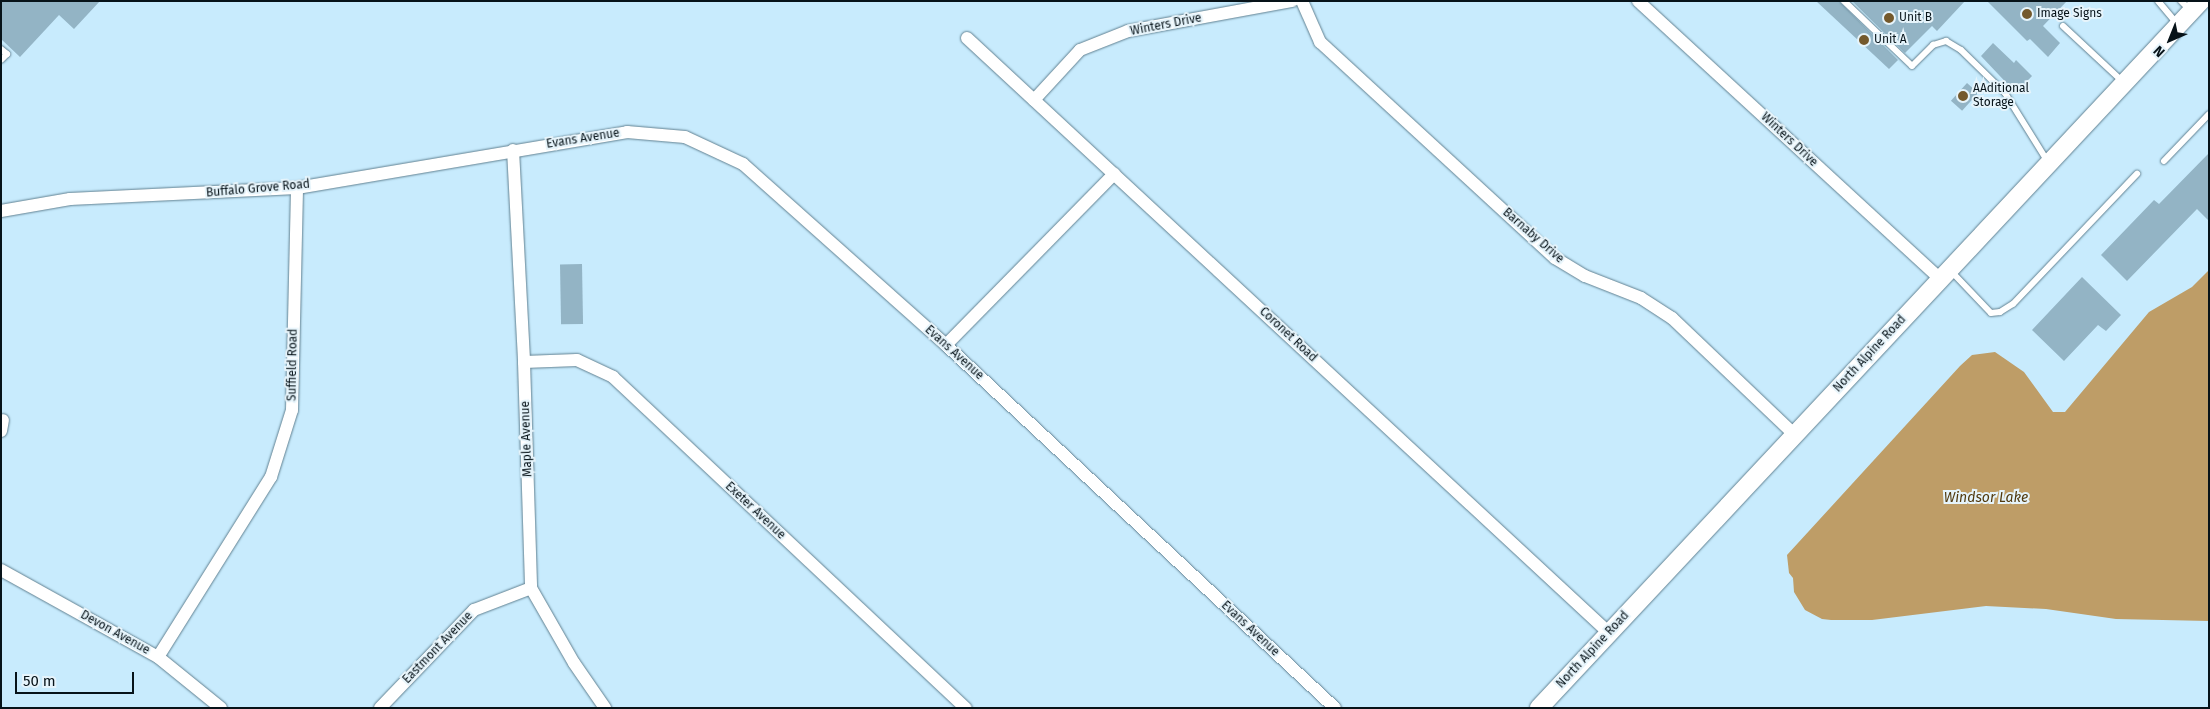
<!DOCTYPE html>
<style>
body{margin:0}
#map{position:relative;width:2210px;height:709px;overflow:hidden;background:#c8ebfd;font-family:"Fira Sans",sans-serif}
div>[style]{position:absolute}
.water>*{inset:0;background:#be9d67}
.building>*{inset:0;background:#93b4c5;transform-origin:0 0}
.roads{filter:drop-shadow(0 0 1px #618191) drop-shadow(0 0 1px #618191)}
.service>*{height:6px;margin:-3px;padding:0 3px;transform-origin:3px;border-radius:3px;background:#fff}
.minor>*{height:12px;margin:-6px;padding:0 6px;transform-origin:6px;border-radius:6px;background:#fff}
.secondary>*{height:18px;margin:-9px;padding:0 9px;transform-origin:9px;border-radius:9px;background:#fff}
.dots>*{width:14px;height:14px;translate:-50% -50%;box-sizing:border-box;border:2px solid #e6f4fb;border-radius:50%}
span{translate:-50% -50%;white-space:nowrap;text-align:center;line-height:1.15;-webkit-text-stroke:4px #e6f4fb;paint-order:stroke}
.poi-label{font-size:12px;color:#071319}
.left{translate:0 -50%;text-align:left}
.street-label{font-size:12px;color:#071319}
.water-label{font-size:14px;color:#51390d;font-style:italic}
.frame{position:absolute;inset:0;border:2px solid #071319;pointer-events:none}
.north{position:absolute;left:2145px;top:15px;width:50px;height:50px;-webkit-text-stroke:4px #e6f4fb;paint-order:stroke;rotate:224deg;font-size:14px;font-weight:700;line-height:20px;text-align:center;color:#071319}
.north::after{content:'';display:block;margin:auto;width:18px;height:22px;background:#071319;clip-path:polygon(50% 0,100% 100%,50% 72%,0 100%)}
.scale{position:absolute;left:15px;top:672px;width:119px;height:22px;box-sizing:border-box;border:2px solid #071319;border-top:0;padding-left:6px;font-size:15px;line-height:18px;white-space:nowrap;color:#071319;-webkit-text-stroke:4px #e6f4fb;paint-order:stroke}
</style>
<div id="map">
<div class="water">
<div style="clip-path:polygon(2209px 270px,2209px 621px,2116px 619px,2046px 609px,1986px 606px,1872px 620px,1831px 620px,1822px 619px,1805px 610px,1794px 592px,1793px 578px,1789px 573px,1787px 555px,1960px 366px,1972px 355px,1995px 352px,2024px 372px,2053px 412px,2065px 412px,2149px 312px,2192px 287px)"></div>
</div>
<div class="building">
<div style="clip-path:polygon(1px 1px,100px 1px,74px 29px,59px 15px,20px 57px,1px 39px)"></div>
<div style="clip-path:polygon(1816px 1px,1839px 1px,1898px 60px,1889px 69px)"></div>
<div style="clip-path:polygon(1852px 1px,1965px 1px,1937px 31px,1932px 26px,1905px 53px)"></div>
<div style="clip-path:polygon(1987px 1px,2067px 1px,2043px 26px,2060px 43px,2048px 57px,2030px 39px,2027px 41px)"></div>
<div style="clip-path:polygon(1993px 43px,2014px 63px,2016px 60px,2032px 76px,2016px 93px,1981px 56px)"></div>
<div style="left:1967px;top:83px;width:15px;height:24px;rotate:42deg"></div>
<div style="clip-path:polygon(2209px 153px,2209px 221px,2197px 209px,2127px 281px,2101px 255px,2154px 200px,2159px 204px)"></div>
<div style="left:582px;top:264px;width:60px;height:22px;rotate:89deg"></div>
<div style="clip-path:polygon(2082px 277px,2121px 315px,2106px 331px,2098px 325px,2064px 361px,2032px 330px)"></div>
</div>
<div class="roads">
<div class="service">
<div style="left:1844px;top:1px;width:94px;rotate:43.7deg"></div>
<div style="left:1912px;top:66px;width:30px;rotate:-45deg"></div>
<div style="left:1933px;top:45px;width:14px;rotate:-17deg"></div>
<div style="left:1946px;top:41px;width:17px;rotate:31deg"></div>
<div style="left:1961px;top:50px;width:62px;rotate:44.3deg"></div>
<div style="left:2005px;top:93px;width:81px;rotate:58.1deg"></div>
<div style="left:2158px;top:1px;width:31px;rotate:50deg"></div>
<div style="left:2181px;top:1px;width:13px;rotate:45deg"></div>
<div style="left:2063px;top:26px;width:82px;rotate:43deg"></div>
<div style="left:1px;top:49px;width:8px;rotate:40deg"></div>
<div style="left:7px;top:54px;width:8px;rotate:135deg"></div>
<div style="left:2164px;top:161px;width:65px;rotate:-46.2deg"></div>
<div style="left:1950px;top:270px;width:59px;rotate:46.4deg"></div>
<div style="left:1991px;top:313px;width:9px;rotate:-6deg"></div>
<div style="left:2000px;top:312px;width:15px;rotate:-32deg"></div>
<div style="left:2013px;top:304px;width:180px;rotate:-46.4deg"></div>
</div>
<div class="minor">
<div style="left:1302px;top:1px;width:45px;rotate:66.3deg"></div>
<div style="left:1320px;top:42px;width:319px;rotate:42.6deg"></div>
<div style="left:1555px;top:258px;width:35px;rotate:31deg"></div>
<div style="left:1585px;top:276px;width:60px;rotate:21.4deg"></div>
<div style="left:1641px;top:298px;width:37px;rotate:33deg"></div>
<div style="left:1672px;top:318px;width:170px;rotate:43.6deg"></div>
<div style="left:1638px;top:1px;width:410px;rotate:42.6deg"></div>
<div style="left:967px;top:38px;width:875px;rotate:42.82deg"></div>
<div style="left:1034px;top:100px;width:68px;rotate:-47.4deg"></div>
<div style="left:1080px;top:50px;width:52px;rotate:-21.6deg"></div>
<div style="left:1128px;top:31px;width:167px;rotate:-10.4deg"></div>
<div style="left:513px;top:150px;width:212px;rotate:87deg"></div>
<div style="left:524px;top:362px;width:226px;rotate:88.2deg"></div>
<div style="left:531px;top:588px;width:86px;rotate:60.2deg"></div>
<div style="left:574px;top:663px;width:55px;rotate:55.4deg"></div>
<div style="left:1px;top:211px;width:70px;rotate:-9.9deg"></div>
<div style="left:70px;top:199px;width:227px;rotate:-2.8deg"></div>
<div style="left:297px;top:188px;width:335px;rotate:-9.6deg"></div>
<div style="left:627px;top:132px;width:58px;rotate:4.9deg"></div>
<div style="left:685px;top:137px;width:64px;rotate:25deg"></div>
<div style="left:743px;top:164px;width:272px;rotate:41.7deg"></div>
<div style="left:946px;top:345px;width:532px;rotate:43.02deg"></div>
<div style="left:946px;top:345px;width:240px;rotate:-45.5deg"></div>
<div style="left:524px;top:362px;width:53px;rotate:-2.2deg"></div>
<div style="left:577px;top:360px;width:40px;rotate:25deg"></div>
<div style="left:613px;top:377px;width:484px;rotate:43.2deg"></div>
<div style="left:1px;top:431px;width:11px;rotate:-80deg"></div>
<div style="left:1px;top:570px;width:179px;rotate:29deg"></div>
<div style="left:158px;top:657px;width:81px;rotate:39deg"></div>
<div style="left:158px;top:657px;width:213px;rotate:-57.9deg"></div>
<div style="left:271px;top:477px;width:70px;rotate:-72.6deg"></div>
<div style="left:292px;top:410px;width:222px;rotate:-88.7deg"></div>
<div style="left:380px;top:708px;width:136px;rotate:-46.2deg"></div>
<div style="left:474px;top:610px;width:61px;rotate:-21.1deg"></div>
</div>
<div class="secondary">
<div style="left:1539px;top:708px;width:969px;rotate:-46.88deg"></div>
</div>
</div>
<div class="dots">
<div style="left:2027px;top:14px;background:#74592c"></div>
<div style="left:1889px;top:18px;background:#74592c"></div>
<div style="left:1864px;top:40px;background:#74592c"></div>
<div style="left:1963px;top:96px;background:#74592c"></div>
</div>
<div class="poi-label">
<span class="left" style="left:2037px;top:14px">Image Signs</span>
<span class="left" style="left:1899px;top:18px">Unit B</span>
<span class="left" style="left:1874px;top:40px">Unit A</span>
<span class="left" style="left:1973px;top:96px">AAditional<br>Storage</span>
</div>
<div class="street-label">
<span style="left:1166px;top:25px;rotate:-11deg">Winters Drive</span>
<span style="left:583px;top:139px;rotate:-9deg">Evans Avenue</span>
<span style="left:1789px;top:140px;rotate:43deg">Winters Drive</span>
<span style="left:258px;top:189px;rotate:-5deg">Buffalo Grove Road</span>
<span style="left:1533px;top:236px;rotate:41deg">Barnaby Drive</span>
<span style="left:1288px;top:335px;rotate:43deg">Coronet Road</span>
<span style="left:954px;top:353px;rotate:42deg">Evans Avenue</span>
<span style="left:1870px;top:354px;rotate:-47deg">North Alpine Road</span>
<span style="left:293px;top:365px;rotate:-89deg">Suffield Road</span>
<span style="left:527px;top:439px;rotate:-92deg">Maple Avenue</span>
<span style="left:755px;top:511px;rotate:43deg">Exeter Avenue</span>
<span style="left:1250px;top:629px;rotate:43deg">Evans Avenue</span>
<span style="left:115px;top:633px;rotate:29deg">Devon Avenue</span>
<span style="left:438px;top:648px;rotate:-46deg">Eastmont Avenue</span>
<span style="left:1593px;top:650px;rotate:-47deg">North Alpine Road</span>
</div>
<div class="water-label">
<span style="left:1986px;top:498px">Windsor Lake</span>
</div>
<div class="frame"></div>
<div class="north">N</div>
<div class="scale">50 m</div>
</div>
